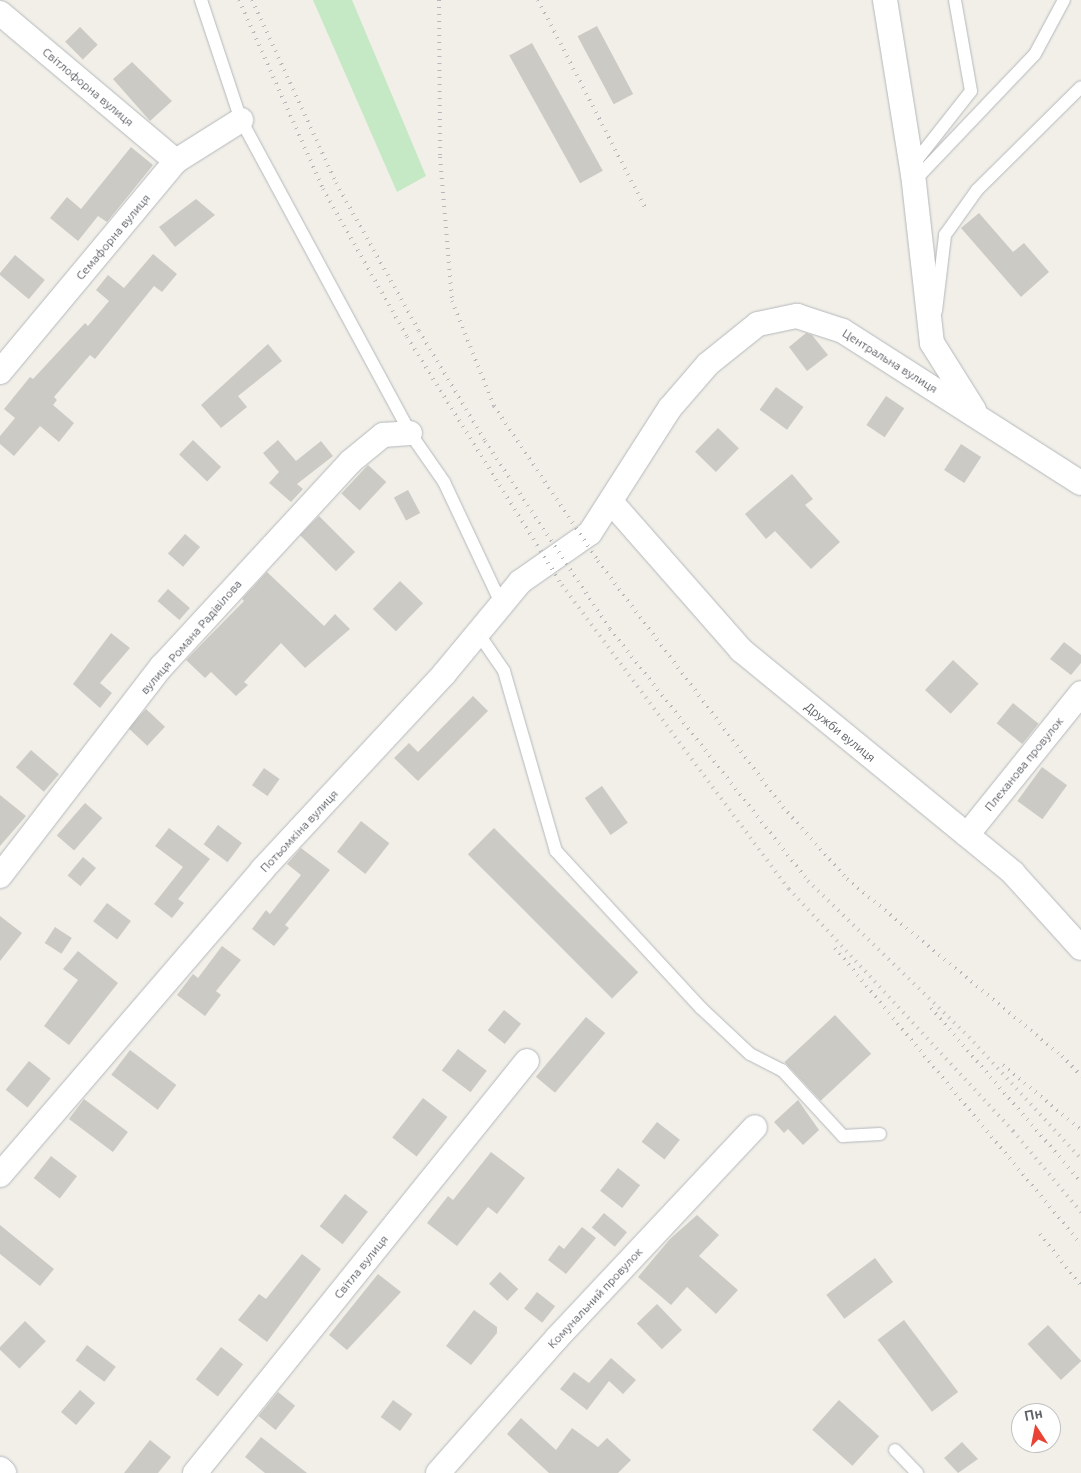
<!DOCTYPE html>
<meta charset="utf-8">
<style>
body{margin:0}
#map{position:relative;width:1081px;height:1473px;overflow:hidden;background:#f1efe8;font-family:Ubuntu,sans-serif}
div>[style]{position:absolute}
.green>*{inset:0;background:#c5e8c5}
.building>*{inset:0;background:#cccac5;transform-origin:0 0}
.roads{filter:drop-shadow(0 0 1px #b5b8bc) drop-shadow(0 0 1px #b5b8bc)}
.service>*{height:12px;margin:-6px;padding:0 6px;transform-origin:6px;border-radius:6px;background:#fff}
.minor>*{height:24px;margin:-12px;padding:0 12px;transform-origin:12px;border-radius:12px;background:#fff}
.secondary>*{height:28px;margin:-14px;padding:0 14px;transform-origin:14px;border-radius:14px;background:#fff}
.rail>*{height:4px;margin-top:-2px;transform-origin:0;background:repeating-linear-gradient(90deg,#b6b7b8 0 1px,transparent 0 7px)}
span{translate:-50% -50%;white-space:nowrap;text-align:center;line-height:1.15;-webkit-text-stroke:4px #fff;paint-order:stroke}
.street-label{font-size:12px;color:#5f6368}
.north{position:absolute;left:1011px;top:1403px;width:50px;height:50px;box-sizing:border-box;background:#fff;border:1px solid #bfc1c3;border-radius:50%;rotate:349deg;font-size:14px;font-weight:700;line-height:20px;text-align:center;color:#5f6368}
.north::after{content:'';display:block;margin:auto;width:18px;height:22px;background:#ea4335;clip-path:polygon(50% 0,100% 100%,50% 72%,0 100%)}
</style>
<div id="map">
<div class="green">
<div style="clip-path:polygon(313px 0,352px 0,426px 176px,397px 192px)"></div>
</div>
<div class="building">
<div style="left:597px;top:26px;width:77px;height:22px;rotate:62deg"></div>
<div style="left:80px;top:27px;width:25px;height:21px;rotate:45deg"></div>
<div style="left:532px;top:43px;width:146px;height:26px;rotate:61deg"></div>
<div style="clip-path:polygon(132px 62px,172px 101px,150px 121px,113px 79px)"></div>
<div style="clip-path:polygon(131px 147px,153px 165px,107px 222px,98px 216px,78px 241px,50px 218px,67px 197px,81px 209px)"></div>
<div style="clip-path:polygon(196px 199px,215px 215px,175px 247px,159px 227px)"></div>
<div style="clip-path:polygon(979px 213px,1013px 252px,1024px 243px,1049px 272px,1021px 297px,961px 228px)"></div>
<div style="clip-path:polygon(153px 254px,177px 274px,162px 292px,154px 286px,95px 359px,90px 355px,54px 397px,57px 400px,53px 405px,74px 423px,59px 442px,40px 426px,14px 456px,0 444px,0 436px,15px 418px,4px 409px,30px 377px,33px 379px,85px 323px,88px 326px,109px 301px,96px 290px,108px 275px,124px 288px)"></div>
<div style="left:15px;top:255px;width:39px;height:25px;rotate:40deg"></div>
<div style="clip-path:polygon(806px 333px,812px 335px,828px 355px,807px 371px,789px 347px)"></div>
<div style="clip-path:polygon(268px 344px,282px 361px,238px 396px,247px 407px,221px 428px,201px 405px)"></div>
<div style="left:776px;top:387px;width:34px;height:28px;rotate:36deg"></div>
<div style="left:886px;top:396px;width:22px;height:35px;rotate:34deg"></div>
<div style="left:718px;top:428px;width:29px;height:33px;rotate:44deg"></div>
<div style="left:193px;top:440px;width:39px;height:20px;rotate:44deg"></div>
<div style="clip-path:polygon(278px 440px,296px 461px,321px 441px,333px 456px,297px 484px,303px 489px,291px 502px,269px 483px,279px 472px,263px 453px)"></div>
<div style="left:961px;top:444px;width:24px;height:31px;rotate:33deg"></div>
<div style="left:368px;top:465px;width:25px;height:39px;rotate:43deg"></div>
<div style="clip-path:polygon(792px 474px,813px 499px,805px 505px,840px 542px,811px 569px,775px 531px,766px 539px,745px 514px)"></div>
<div style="left:408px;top:490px;width:26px;height:16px;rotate:62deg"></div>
<div style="left:319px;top:516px;width:51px;height:27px;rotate:45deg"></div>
<div style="left:185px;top:534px;width:20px;height:26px;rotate:41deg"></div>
<div style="clip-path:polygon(267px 572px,324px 626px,335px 614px,350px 629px,305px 668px,281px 643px,244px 682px,248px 685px,236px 696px,211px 672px,205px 678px,186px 660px,244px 601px,242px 599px)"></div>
<div style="left:400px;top:581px;width:32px;height:39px;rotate:44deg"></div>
<div style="left:168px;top:589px;width:29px;height:16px;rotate:41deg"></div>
<div style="clip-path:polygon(111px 633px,130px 648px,100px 683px,112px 693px,100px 708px,73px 684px)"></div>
<div style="clip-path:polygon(1064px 642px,1081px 655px,1081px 663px,1071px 675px,1050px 659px)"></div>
<div style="left:953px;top:660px;width:35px;height:41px;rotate:43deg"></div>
<div style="clip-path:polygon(473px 696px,488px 711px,418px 781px,394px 758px,409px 743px,418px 752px)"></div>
<div style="left:1013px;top:703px;width:33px;height:26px;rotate:39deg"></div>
<div style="left:146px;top:709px;width:26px;height:26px;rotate:43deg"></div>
<div style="left:31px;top:750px;width:37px;height:23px;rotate:41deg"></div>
<div style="left:1042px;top:767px;width:31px;height:42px;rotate:36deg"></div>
<div style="left:264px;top:768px;width:19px;height:21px;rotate:35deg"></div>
<div style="left:602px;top:786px;width:45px;height:21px;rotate:55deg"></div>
<div style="clip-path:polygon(0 795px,26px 816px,0 846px)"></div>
<div style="left:85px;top:803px;width:23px;height:43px;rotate:41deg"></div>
<div style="left:361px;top:821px;width:36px;height:39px;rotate:38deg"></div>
<div style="left:218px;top:825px;width:30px;height:24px;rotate:37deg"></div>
<div style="clip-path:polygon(169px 828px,210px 859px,178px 899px,184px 903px,172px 918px,154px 904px,183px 867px,155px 846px)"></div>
<div style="left:494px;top:828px;width:204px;height:37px;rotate:45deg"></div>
<div style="clip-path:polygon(301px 848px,330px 870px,285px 925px,289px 928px,274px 946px,252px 929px,266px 910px,270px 914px,301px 875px,287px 864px)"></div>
<div style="left:83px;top:857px;width:17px;height:24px;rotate:40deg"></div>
<div style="left:107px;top:903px;width:30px;height:23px;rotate:37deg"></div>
<div style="clip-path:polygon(0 916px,22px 933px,0 961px)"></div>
<div style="left:55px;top:927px;width:20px;height:19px;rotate:33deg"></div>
<div style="clip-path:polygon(222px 946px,241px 960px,216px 991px,221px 995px,205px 1016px,177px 995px,193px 974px,198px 978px)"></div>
<div style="clip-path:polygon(78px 951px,118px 983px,69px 1045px,44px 1026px,78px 980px,63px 969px)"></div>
<div style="left:504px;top:1010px;width:22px;height:26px;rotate:39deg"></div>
<div style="left:835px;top:1015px;width:53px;height:69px;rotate:47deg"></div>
<div style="left:586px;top:1017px;width:25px;height:78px;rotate:40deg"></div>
<div style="left:458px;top:1049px;width:36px;height:27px;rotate:37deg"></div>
<div style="left:130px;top:1050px;width:58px;height:31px;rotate:37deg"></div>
<div style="left:29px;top:1061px;width:28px;height:37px;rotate:39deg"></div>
<div style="left:423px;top:1098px;width:31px;height:50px;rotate:38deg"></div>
<div style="left:84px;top:1099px;width:55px;height:25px;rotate:37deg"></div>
<div style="clip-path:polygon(798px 1100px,819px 1130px,803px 1145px,788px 1129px,784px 1133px,774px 1122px)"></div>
<div style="left:657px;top:1122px;width:29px;height:25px;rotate:38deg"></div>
<div style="clip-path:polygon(491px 1152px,525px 1178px,497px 1214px,488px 1207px,457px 1246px,427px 1223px,448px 1196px,453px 1200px)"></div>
<div style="left:51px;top:1156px;width:33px;height:28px;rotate:38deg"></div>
<div style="left:618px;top:1168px;width:28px;height:29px;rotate:38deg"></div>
<div style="left:345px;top:1194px;width:29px;height:41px;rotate:38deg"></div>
<div style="left:604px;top:1213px;width:30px;height:19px;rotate:40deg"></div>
<div style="clip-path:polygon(697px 1215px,719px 1235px,699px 1256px,738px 1290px,716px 1314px,687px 1287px,671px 1305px,638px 1277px,670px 1239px)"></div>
<div style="clip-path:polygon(0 1225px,54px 1269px,40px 1286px,0 1254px)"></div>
<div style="clip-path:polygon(582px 1227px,596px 1238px,566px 1274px,548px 1260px,559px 1245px,564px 1249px)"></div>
<div style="clip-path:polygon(302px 1254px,321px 1269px,267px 1342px,238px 1320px,259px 1294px,266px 1299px)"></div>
<div style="left:875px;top:1258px;width:30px;height:61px;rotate:53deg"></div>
<div style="left:500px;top:1272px;width:25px;height:16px;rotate:43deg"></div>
<div style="clip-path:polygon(378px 1274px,401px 1292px,347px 1350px,329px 1335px)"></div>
<div style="left:537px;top:1292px;width:23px;height:21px;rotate:38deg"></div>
<div style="left:657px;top:1304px;width:36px;height:28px;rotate:46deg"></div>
<div style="clip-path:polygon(474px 1310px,497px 1327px,497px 1333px,471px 1365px,446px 1346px)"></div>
<div style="left:904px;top:1320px;width:90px;height:33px;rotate:53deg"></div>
<div style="left:25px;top:1321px;width:29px;height:38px;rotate:44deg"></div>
<div style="left:1048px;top:1325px;width:49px;height:28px;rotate:47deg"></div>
<div style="left:87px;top:1345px;width:36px;height:19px;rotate:37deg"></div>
<div style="left:221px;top:1347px;width:28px;height:41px;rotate:38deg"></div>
<div style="clip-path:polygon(611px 1358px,636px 1380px,623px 1394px,609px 1381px,587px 1410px,560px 1389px,574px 1372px,589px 1383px)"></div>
<div style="left:80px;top:1390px;width:20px;height:29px;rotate:41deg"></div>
<div style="left:278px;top:1392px;width:22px;height:31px;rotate:39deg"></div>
<div style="left:393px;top:1400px;width:24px;height:21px;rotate:36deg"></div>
<div style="left:839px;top:1400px;width:54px;height:40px;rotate:42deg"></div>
<div style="clip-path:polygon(521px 1418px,556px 1450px,572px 1428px,598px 1447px,607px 1438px,631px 1460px,618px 1473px,549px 1473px,507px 1434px)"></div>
<div style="clip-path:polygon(261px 1437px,307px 1473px,265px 1473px,245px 1457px)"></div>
<div style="clip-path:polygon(150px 1440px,171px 1457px,158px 1473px,124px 1473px)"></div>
<div style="clip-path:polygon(962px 1442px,978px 1459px,958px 1473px,944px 1458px)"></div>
</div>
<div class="roads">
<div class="service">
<div style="left:201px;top:0;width:126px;rotate:71.6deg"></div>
<div style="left:241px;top:120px;width:356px;rotate:61.6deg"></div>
<div style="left:410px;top:433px;width:60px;rotate:55.2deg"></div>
<div style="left:444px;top:482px;width:136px;rotate:64.8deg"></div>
<div style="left:912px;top:166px;width:95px;rotate:-51.8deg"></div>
<div style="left:971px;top:91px;width:92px;rotate:-100deg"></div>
<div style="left:914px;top:181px;width:175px;rotate:-46.4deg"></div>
<div style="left:1035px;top:54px;width:61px;rotate:-61.8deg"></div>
<div style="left:936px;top:311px;width:77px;rotate:-83.2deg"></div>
<div style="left:945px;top:235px;width:55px;rotate:-54.6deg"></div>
<div style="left:977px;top:190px;width:146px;rotate:-44.7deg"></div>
<div style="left:478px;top:633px;width:46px;rotate:55.6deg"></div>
<div style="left:504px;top:671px;width:187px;rotate:73.9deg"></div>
<div style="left:556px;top:851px;width:214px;rotate:47.3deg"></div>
<div style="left:701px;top:1008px;width:67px;rotate:43.2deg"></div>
<div style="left:750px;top:1054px;width:36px;rotate:27deg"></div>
<div style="left:782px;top:1070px;width:90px;rotate:47.3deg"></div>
<div style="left:843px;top:1136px;width:37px;rotate:-3deg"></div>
<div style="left:895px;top:1450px;width:32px;rotate:46deg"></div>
</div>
<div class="minor">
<div style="left:885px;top:0;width:176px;rotate:80.9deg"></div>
<div style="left:913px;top:174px;width:170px;rotate:83.6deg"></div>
<div style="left:932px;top:343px;width:79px;rotate:57.9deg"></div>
<div style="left:0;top:13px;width:230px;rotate:40.1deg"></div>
<div style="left:0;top:372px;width:275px;rotate:-50.2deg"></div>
<div style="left:176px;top:161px;width:77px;rotate:-32.2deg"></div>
<div style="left:612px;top:503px;width:196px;rotate:48.7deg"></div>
<div style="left:741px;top:650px;width:352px;rotate:39.3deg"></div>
<div style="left:1013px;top:873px;width:101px;rotate:47.8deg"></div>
<div style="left:967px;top:835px;width:182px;rotate:-51.2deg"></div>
<div style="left:0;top:876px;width:265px;rotate:-52.4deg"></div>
<div style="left:162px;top:666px;width:277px;rotate:-47.3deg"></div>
<div style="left:350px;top:462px;width:43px;rotate:-39.3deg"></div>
<div style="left:383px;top:435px;width:27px;rotate:-4deg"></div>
<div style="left:0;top:1175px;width:402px;rotate:-49.3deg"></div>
<div style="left:262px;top:870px;width:267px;rotate:-47.1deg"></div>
<div style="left:444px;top:674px;width:119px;rotate:-50.4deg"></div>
<div style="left:520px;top:582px;width:85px;rotate:-35deg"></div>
<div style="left:590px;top:533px;width:148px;rotate:-57.4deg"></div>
<div style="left:670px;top:408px;width:58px;rotate:-49.2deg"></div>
<div style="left:708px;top:364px;width:64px;rotate:-38.7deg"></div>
<div style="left:758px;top:324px;width:40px;rotate:-12deg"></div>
<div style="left:797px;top:316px;width:48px;rotate:18.1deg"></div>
<div style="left:843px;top:331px;width:282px;rotate:32.6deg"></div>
<div style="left:195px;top:1473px;width:529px;rotate:-51.14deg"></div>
<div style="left:438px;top:1473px;width:180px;rotate:-48.6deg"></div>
<div style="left:557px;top:1338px;width:289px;rotate:-46.8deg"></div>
</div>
<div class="secondary">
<div style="left:0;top:1471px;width:3px;rotate:45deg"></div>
</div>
</div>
<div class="rail">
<div style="left:239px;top:0;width:207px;rotate:66deg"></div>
<div style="left:323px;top:189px;width:170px;rotate:60.4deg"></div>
<div style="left:407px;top:337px;width:292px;rotate:58deg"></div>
<div style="left:562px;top:585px;width:379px;rotate:53.3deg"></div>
<div style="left:789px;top:889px;width:330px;rotate:47.2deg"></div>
<div style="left:1013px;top:1131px;width:106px;rotate:50deg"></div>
<div style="left:252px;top:0;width:201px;rotate:65.3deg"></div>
<div style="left:336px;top:183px;width:170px;rotate:60.7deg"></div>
<div style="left:419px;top:331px;width:128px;rotate:59deg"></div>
<div style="left:485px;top:441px;width:226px;rotate:56.4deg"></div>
<div style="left:610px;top:629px;width:320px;rotate:51.8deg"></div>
<div style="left:808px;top:881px;width:224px;rotate:44.1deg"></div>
<div style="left:969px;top:1037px;width:166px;rotate:47.4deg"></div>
<div style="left:439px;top:0;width:157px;rotate:89.6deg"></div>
<div style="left:440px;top:157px;width:144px;rotate:85.2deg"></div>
<div style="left:452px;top:301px;width:113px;rotate:68.2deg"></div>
<div style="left:494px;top:406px;width:187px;rotate:56.1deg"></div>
<div style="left:598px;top:561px;width:308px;rotate:53.1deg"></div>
<div style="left:783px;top:807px;width:96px;rotate:48.4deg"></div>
<div style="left:847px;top:879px;width:278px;rotate:39.5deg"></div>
<div style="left:1062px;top:1056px;width:28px;rotate:46deg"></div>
<div style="left:538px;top:0;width:233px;rotate:62.7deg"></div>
<div style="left:835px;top:948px;width:385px;rotate:50.3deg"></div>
<div style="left:931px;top:1008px;width:230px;rotate:49.2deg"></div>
<div style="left:1003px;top:1065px;width:102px;rotate:39.8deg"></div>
<div style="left:1040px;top:1234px;width:66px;rotate:51.7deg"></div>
</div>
<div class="street-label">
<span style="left:88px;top:87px;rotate:40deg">Світлофорна вулиця</span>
<span style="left:113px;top:237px;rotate:-50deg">Семафорна вулиця</span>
<span style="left:890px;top:361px;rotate:32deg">Центральна вулиця</span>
<span style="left:191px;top:637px;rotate:-49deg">вулиця Романа Радівілова</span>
<span style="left:840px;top:732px;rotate:39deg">Дружби вулиця</span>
<span style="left:1024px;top:764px;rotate:-51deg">Плеханова провулок</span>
<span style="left:299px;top:831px;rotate:-47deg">Потьомкіна вулиця</span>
<span style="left:361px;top:1267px;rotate:-51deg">Світла вулиця</span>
<span style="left:595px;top:1298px;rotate:-47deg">Комунальний провулок</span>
</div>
<div class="north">Пн</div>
</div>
